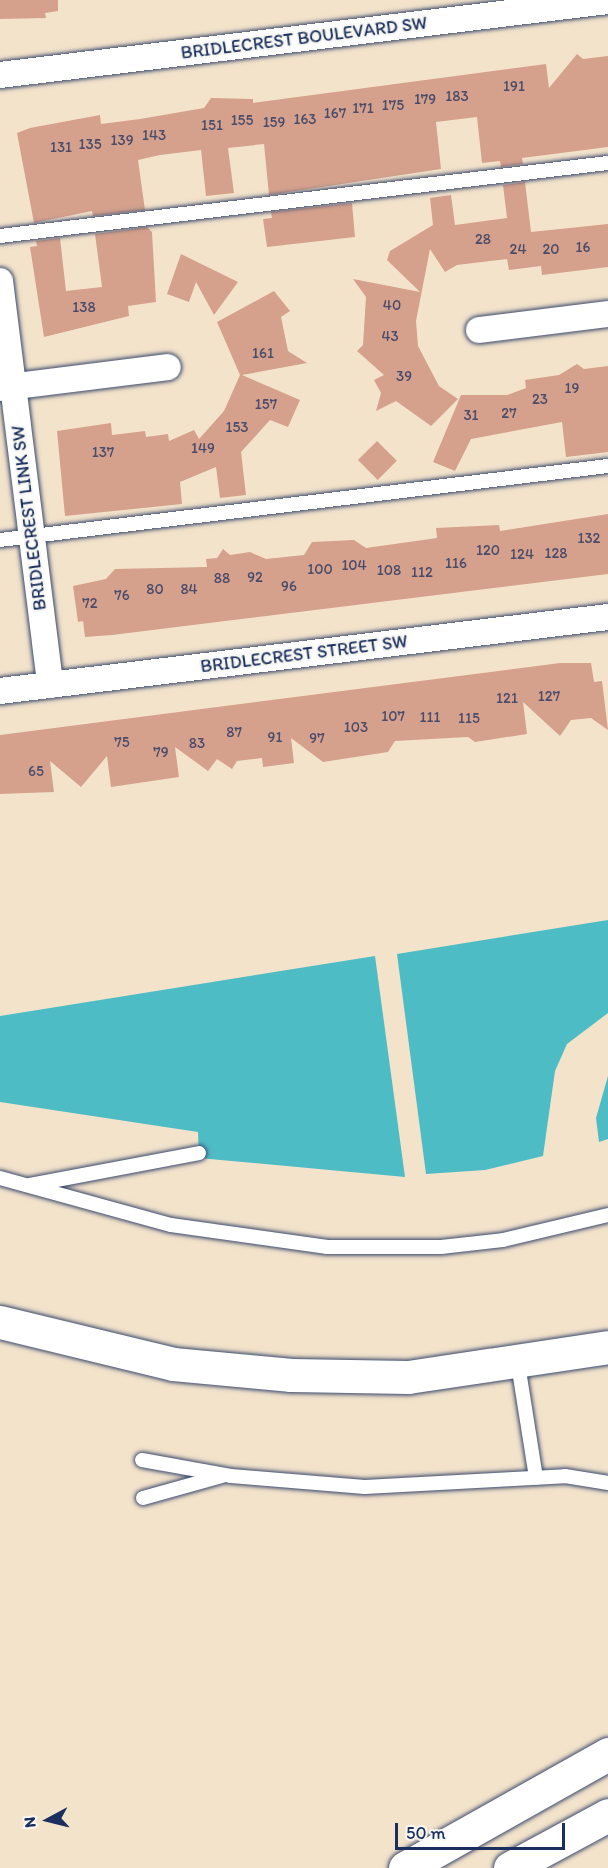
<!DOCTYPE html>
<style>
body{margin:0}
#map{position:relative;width:608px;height:1868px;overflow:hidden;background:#f3e3cb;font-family:Itim,sans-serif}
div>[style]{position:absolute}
.water>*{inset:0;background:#4ebcc5}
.building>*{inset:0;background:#d5a18d;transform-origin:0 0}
.roads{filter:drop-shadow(0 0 2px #3b4a6e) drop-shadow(0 0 2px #3b4a6e)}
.lane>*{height:14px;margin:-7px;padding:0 7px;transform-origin:7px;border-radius:7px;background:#fff}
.street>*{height:26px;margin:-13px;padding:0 13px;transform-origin:13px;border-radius:13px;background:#fff}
.highway>*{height:33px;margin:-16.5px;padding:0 16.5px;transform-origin:16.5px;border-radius:16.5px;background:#fff}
span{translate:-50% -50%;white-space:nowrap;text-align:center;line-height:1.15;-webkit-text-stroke:4.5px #f6f6f2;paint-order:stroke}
.number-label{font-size:15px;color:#4a4c6a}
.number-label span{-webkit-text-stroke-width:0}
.street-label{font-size:18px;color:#1b2f5e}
.north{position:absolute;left:18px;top:1790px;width:60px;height:60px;-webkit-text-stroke:4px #f6f6f2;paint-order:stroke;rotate:263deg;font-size:16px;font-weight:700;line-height:24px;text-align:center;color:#1b2f5e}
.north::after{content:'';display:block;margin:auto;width:21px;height:27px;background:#1b2f5e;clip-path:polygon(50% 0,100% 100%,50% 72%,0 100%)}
.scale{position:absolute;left:395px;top:1823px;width:170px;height:27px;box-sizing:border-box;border:3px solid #1b2f5e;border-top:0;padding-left:8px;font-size:18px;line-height:21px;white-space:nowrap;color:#1b2f5e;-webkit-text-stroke:4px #f6f6f2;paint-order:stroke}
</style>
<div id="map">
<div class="water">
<div style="clip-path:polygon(608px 920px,608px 1013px,567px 1044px,555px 1071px,543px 1156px,485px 1170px,426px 1174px,397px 954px)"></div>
<div style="clip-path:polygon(375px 956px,405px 1177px,199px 1158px,198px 1132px,0 1102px,0 1016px)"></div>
<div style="clip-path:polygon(608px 1076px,608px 1139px,599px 1142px,596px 1118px)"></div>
</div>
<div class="building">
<div style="clip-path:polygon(0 0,58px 0,58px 11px,45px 13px,46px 18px,0 19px)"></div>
<div style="clip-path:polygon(577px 54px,583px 59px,608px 56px,608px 147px,522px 158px,523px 164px,501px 167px,500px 161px,482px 163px,477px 117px,436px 122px,441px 169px,269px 195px,264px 144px,228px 148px,234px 193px,206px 196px,201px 150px,160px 155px,138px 160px,145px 210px,93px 216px,92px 211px,34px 223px,17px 133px,30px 128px,100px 115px,101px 124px,140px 119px,204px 108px,211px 98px,253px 99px,253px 103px,546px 64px,549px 88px)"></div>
<div style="clip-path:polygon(525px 182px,531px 232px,608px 224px,608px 267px,542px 275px,541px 266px,509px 270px,507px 259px,457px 265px,445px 272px,430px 249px,416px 321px,418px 346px,439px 386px,458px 399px,431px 426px,396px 401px,376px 411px,381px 393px,374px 380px,384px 375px,357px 351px,363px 345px,366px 297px,353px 279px,420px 292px,387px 260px,390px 251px,433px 225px,430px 198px,451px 195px,455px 225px,507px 218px,503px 185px)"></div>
<div style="clip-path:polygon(352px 203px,355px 237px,267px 247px,263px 219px,272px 218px,271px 212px)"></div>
<div style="clip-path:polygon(147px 227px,152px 232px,156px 302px,128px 306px,129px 316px,44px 337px,30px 247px,37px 246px,36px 241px,60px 238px,66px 291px,102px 287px,95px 234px)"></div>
<div style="clip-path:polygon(181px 254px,238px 282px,214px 315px,196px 282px,189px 302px,167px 294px)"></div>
<div style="clip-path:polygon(274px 291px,290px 311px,281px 317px,288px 351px,307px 363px,242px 375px,300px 400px,288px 427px,270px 420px,241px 452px,246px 495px,220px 498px,216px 467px,180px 482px,182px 504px,65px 516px,57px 431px,111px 423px,112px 435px,145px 431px,146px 437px,168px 434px,169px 441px,194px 430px,199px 439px,224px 411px,240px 375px,217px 322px)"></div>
<div style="clip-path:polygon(577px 364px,584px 369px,608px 366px,608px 452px,566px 457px,562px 422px,471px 439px,455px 471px,433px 462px,461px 395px,507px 395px,526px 388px,525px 380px,559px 375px)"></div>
<div style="left:377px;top:441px;width:28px;height:27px;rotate:45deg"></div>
<div style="clip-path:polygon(608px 514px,608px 574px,112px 635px,85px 637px,83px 621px,78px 622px,73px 586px,106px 579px,115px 569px,207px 567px,206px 559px,217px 558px,223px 549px,230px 555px,250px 552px,266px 559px,304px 555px,312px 542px,354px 540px,366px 548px,437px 538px,436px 528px,499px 525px,500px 531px)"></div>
<div style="clip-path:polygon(560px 663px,591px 663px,594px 682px,602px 681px,608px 730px,591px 718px,571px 720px,560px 736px,523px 702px,527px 734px,475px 742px,468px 737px,395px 741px,388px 752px,323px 762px,291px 738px,294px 763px,263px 767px,262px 758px,237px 761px,232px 769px,217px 759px,208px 771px,175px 747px,179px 777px,111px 787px,107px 756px,81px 787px,50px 761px,54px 792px,0 794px,0 735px)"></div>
</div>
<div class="roads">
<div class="lane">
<div style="left:0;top:236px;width:612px;rotate:-6.85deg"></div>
<div style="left:0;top:540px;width:612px;rotate:-6.94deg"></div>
<div style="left:0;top:1178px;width:177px;rotate:15.4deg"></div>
<div style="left:171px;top:1225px;width:158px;rotate:8deg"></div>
<div style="left:327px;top:1247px;width:114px"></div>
<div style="left:441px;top:1247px;width:62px;rotate:-6.4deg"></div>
<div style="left:503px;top:1240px;width:108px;rotate:-13.4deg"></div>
<div style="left:30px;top:1185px;width:172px;rotate:-10.7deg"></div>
<div style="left:518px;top:1364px;width:115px;rotate:81deg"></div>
<div style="left:142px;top:1460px;width:90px;rotate:10.2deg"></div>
<div style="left:231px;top:1476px;width:134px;rotate:4.7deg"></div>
<div style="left:365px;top:1487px;width:200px;rotate:-3.1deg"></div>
<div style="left:565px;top:1476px;width:44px;rotate:9.2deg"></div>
<div style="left:143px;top:1498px;width:82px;rotate:-15.6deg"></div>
</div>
<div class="street">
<div style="left:0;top:75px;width:612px;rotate:-6.94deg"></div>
<div style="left:0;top:281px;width:407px;rotate:82.9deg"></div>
<div style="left:479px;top:330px;width:130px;rotate:-7.1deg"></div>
<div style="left:0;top:388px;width:169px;rotate:-7.1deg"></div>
<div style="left:0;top:691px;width:612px;rotate:-6.94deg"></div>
</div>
<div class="highway">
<div style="left:0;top:1322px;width:178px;rotate:13.6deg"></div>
<div style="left:173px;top:1364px;width:119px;rotate:5.3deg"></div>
<div style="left:291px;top:1375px;width:117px;rotate:1deg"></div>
<div style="left:408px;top:1377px;width:202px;rotate:-8.5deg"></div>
<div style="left:405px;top:1868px;width:233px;rotate:-29.3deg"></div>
<div style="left:510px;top:1868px;width:111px;rotate:-28.4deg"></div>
</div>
</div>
<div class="number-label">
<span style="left:514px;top:87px">191</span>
<span style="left:457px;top:97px">183</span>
<span style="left:425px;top:100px">179</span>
<span style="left:393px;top:106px">175</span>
<span style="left:363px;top:109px">171</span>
<span style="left:335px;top:114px">167</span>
<span style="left:305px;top:120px">163</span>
<span style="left:242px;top:121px">155</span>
<span style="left:274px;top:123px">159</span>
<span style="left:212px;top:126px">151</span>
<span style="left:154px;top:136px">143</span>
<span style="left:122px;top:141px">139</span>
<span style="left:90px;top:145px">135</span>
<span style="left:61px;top:148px">131</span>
<span style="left:483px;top:240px">28</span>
<span style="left:583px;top:248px">16</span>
<span style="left:518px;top:250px">24</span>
<span style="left:551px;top:250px">20</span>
<span style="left:392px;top:306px">40</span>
<span style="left:84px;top:308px">138</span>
<span style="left:390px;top:337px">43</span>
<span style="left:263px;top:354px">161</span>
<span style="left:404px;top:377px">39</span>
<span style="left:572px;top:389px">19</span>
<span style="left:540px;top:400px">23</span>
<span style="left:266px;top:405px">157</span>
<span style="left:509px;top:414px">27</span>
<span style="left:471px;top:416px">31</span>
<span style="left:237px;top:428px">153</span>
<span style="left:203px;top:449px">149</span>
<span style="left:103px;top:453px">137</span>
<span style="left:589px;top:539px">132</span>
<span style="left:488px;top:551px">120</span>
<span style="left:556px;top:554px">128</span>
<span style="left:522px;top:555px">124</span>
<span style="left:456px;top:564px">116</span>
<span style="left:354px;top:566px">104</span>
<span style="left:320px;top:570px">100</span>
<span style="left:389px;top:571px">108</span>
<span style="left:422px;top:573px">112</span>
<span style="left:255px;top:578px">92</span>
<span style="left:222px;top:579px">88</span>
<span style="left:289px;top:587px">96</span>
<span style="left:155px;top:590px">80</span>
<span style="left:189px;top:590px">84</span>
<span style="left:122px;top:596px">76</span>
<span style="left:90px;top:604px">72</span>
<span style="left:549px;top:697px">127</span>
<span style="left:507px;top:699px">121</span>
<span style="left:393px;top:717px">107</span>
<span style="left:430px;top:718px">111</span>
<span style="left:469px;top:719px">115</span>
<span style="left:356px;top:728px">103</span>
<span style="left:234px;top:733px">87</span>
<span style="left:275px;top:738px">91</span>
<span style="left:317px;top:739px">97</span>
<span style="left:122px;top:743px">75</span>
<span style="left:197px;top:744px">83</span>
<span style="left:161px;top:753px">79</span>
<span style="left:36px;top:772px">65</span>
</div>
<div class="street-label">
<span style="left:304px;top:38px;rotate:-7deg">BRIDLECREST BOULEVARD SW</span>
<span style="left:29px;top:518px;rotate:-97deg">BRIDLECREST LINK SW</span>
<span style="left:304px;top:654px;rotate:-7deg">BRIDLECREST STREET SW</span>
</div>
<div class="north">N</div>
<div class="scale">50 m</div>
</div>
